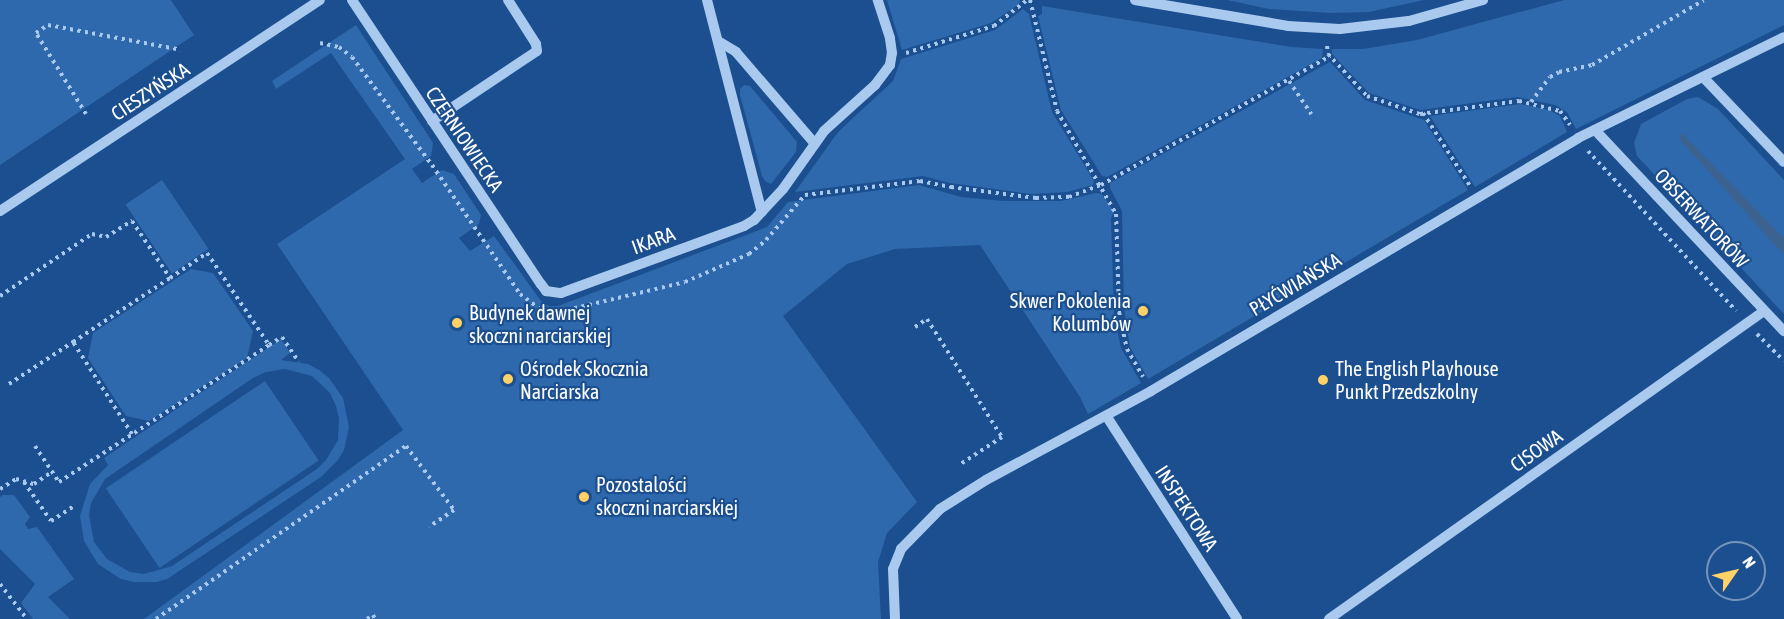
<!DOCTYPE html>
<meta charset="utf-8">
<style>
body{margin:0}
#map{position:relative;width:1784px;height:619px;overflow:hidden;background:#1b4f8f;font-family:"Asap Condensed",sans-serif}
div>[style]{position:absolute}
.green>*{inset:0;background:#2e69ad;transform-origin:0 0}
.water>*{inset:0;background:#3c6290}
.path>*{height:4px;margin-top:-2px;transform-origin:0;background:repeating-linear-gradient(90deg,#a9c9ee 0 3px,transparent 0 7.5px)}
.minor>*{height:10px;margin:-5px;padding:0 5px;transform-origin:5px;border-radius:5px;background:#a9c9ee}
.dots>*{width:16px;height:16px;translate:-50% -50%;box-sizing:border-box;border:3px solid #1b4f8f;border-radius:50%}
span{translate:-50% -50%;white-space:nowrap;text-align:center;line-height:1.15;-webkit-text-stroke:4.5px #1b4f8f;paint-order:stroke}
.street-label{font-size:20px;color:#fff}
.poi-label{font-size:20px;color:#fff}
.right{translate:-100% -50%;text-align:right}
.left{translate:0 -50%;text-align:left}
.north{position:absolute;left:1706px;top:541px;width:60px;height:60px;box-sizing:border-box;background:#1b4f8f;border:2px solid #7695bc;border-radius:50%;rotate:56deg;font-size:16px;font-weight:700;line-height:24px;text-align:center;color:#fff}
.north::after{content:'';display:block;margin:auto;width:21px;height:27px;background:#ffd166;clip-path:polygon(50% 0,100% 100%,50% 72%,0 100%)}
</style>
<div id="map">
<div class="green">
<div style="clip-path:polygon(0 0,171px 0,194px 35px,0 165px)"></div>
<div style="clip-path:polygon(887px 0,1020px 0,1019px 4px,991px 23px,902px 50px)"></div>
<div style="clip-path:polygon(1227px 0,1424px 0,1369px 12px,1331px 13px,1269px 9px)"></div>
<div style="clip-path:polygon(1564px 0,1784px 0,1784px 25px,1576px 129px,1567px 112px,1555px 105px,1517px 97px,1420px 110px,1369px 93px,1332px 54px,1332px 49px,1363px 49px,1417px 40px)"></div>
<div style="clip-path:polygon(1042px 6px,1292px 47px,1323px 49px,1322px 58px,1107px 177px,1102px 176px,1061px 110px,1038px 16px,1042px 14px)"></div>
<div style="clip-path:polygon(1023px 9px,1029px 14px,1052px 112px,1094px 181px,1093px 185px,1067px 192px,1031px 194px,950px 183px,923px 176px,795px 192px,838px 132px,893px 81px,901px 59px,995px 30px)"></div>
<div style="clip-path:polygon(356px 25px,433px 143px,431px 156px,412px 169px,422px 183px,442px 170px,454px 174px,481px 215px,479px 224px,459px 238px,470px 251px,494px 236px,541px 301px,549px 306px,558px 306px,767px 227px,788px 202px,919px 185px,961px 197px,1004px 201px,1061px 201px,1096px 193px,1102px 194px,1114px 212px,1111px 218px,1114px 316px,1121px 348px,1141px 383px,1088px 414px,1080px 397px,980px 245px,895px 249px,847px 264px,783px 316px,917px 502px,887px 533px,878px 562px,881px 619px,144px 619px,403px 430px,277px 244px,405px 159px,331px 53px,276px 89px,272px 81px)"></div>
<div style="clip-path:polygon(1330px 62px,1365px 100px,1424px 120px,1468px 190px,1148px 379px,1130px 347px,1128px 335px,1124px 308px,1122px 211px,1110px 188px,1110px 183px)"></div>
<div style="clip-path:polygon(744px 85px,750px 86px,797px 142px,796px 152px,771px 184px,765px 181px,762px 176px,740px 95px,740px 89px)"></div>
<div style="clip-path:polygon(1698px 97px,1718px 109px,1784px 180px,1784px 314px,1637px 156px,1634px 143px,1641px 124px,1687px 99px)"></div>
<div style="clip-path:polygon(1520px 104px,1549px 110px,1560px 116px,1567px 132px,1475px 187px,1430px 116px)"></div>
<div style="left:162px;top:180px;width:83px;height:44px;rotate:56deg"></div>
<div style="clip-path:polygon(191px 269px,213px 273px,253px 331px,247px 358px,149px 421px,126px 416px,88px 358px,93px 333px)"></div>
<div style="clip-path:polygon(evenodd,281px 339px,290px 353px,281px 360px,308px 364px,319px 370px,329px 378px,343px 398px,349px 427px,344px 450px,338px 460px,321px 477px,167px 579px,157px 582px,134px 582px,121px 579px,98px 564px,84px 541px,80px 516px,90px 484px,108px 465px,104px 458px,281px 339px,285px 369px,312px 376px,330px 393px,336px 406px,339px 418px,338px 440px,326px 460px,317px 469px,172px 566px,144px 574px,130px 572px,107px 559px,94px 542px,89px 515px,91px 503px,105px 479px,253px 378px,266px 372px,285px 369px)"></div>
<div style="left:265px;top:381px;width:96px;height:192px;rotate:56deg"></div>
<div style="clip-path:polygon(3px 495px,14px 495px,30px 517px,25px 524px,28px 529px,37px 527px,74px 579px,48px 597px,70px 619px,33px 619px,21px 603px,35px 584px,0 549px,0 497px)"></div>
</div>
<div class="water">
<div style="clip-path:polygon(1679px 134px,1684px 135px,1784px 238px,1784px 255px,1680px 140px)"></div>
</div>
<div class="path">
<div style="left:1030px;top:0;width:114px;rotate:76.3deg"></div>
<div style="left:1057px;top:111px;width:119px;rotate:60.2deg"></div>
<div style="left:1116px;top:214px;width:98px;rotate:88.2deg"></div>
<div style="left:1119px;top:312px;width:38px;rotate:78deg"></div>
<div style="left:1127px;top:349px;width:32px;rotate:60deg"></div>
<div style="left:320px;top:43px;width:19px;rotate:12deg"></div>
<div style="left:339px;top:47px;width:16px;rotate:38deg"></div>
<div style="left:352px;top:57px;width:134px;rotate:53.5deg"></div>
<div style="left:432px;top:165px;width:156px;rotate:55.7deg"></div>
<div style="left:520px;top:294px;width:30px;rotate:37deg"></div>
<div style="left:544px;top:312px;width:12px;rotate:-5deg"></div>
<div style="left:1327px;top:46px;width:8px;rotate:83deg"></div>
<div style="left:1328px;top:54px;width:57px;rotate:47.1deg"></div>
<div style="left:1367px;top:96px;width:56px;rotate:18.8deg"></div>
<div style="left:1420px;top:114px;width:100px;rotate:-7.5deg"></div>
<div style="left:1519px;top:101px;width:42px;rotate:13.7deg"></div>
<div style="left:1560px;top:111px;width:17px;rotate:54deg"></div>
<div style="left:906px;top:53px;width:92px;rotate:-17.1deg"></div>
<div style="left:994px;top:26px;width:42px;rotate:-38.2deg"></div>
<div style="left:1289px;top:81px;width:40px;rotate:56deg"></div>
<div style="left:1531px;top:102px;width:31px;rotate:-53deg"></div>
<div style="left:1550px;top:77px;width:10px;rotate:-29deg"></div>
<div style="left:1559px;top:72px;width:34px;rotate:-12deg"></div>
<div style="left:1592px;top:65px;width:129px;rotate:-30.1deg"></div>
<div style="left:1423px;top:113px;width:87px;rotate:57.2deg"></div>
<div style="left:86px;top:114px;width:95px;rotate:-121.7deg"></div>
<div style="left:36px;top:33px;width:14px;rotate:-34deg"></div>
<div style="left:48px;top:25px;width:135px;rotate:10.6deg"></div>
<div style="left:1588px;top:151px;width:218px;rotate:47.2deg"></div>
<div style="left:805px;top:195px;width:116px;rotate:-6.9deg"></div>
<div style="left:920px;top:181px;width:32px;rotate:11deg"></div>
<div style="left:951px;top:187px;width:86px;rotate:7.4deg"></div>
<div style="left:1036px;top:198px;width:33px;rotate:-2deg"></div>
<div style="left:1069px;top:197px;width:34px;rotate:-21deg"></div>
<div style="left:1101px;top:185px;width:263px;rotate:-29.4deg"></div>
<div style="left:0;top:296px;width:111px;rotate:-34deg"></div>
<div style="left:92px;top:234px;width:14px;rotate:12deg"></div>
<div style="left:106px;top:237px;width:31px;rotate:-32deg"></div>
<div style="left:132px;top:221px;width:69px;rotate:56.3deg"></div>
<div style="left:170px;top:278px;width:45px;rotate:-34deg"></div>
<div style="left:207px;top:253px;width:111px;rotate:56deg"></div>
<div style="left:269px;top:345px;width:15px;rotate:-32deg"></div>
<div style="left:282px;top:337px;width:30px;rotate:56deg"></div>
<div style="left:567px;top:310px;width:121px;rotate:-13.3deg"></div>
<div style="left:685px;top:282px;width:70px;rotate:-23.6deg"></div>
<div style="left:749px;top:254px;width:22px;rotate:-39deg"></div>
<div style="left:766px;top:240px;width:60px;rotate:-49.1deg"></div>
<div style="left:915px;top:327px;width:14px;rotate:-34deg"></div>
<div style="left:927px;top:319px;width:140px;rotate:57.6deg"></div>
<div style="left:1002px;top:437px;width:51px;rotate:146.9deg"></div>
<div style="left:1757px;top:334px;width:38px;rotate:45deg"></div>
<div style="left:9px;top:384px;width:77px;rotate:-33.3deg"></div>
<div style="left:132px;top:434px;width:109px;rotate:-122.7deg"></div>
<div style="left:73px;top:342px;width:116px;rotate:-33.4deg"></div>
<div style="left:35px;top:446px;width:43px;rotate:56.3deg"></div>
<div style="left:59px;top:482px;width:251px;rotate:-33.1deg"></div>
<div style="left:24px;top:482px;width:47px;rotate:55.3deg"></div>
<div style="left:51px;top:521px;width:27px;rotate:-33deg"></div>
<div style="left:0;top:489px;width:19px;rotate:-32deg"></div>
<div style="left:16px;top:479px;width:19px;rotate:16deg"></div>
<div style="left:34px;top:484px;width:22px;rotate:-34deg"></div>
<div style="left:0;top:584px;width:44px;rotate:52.4deg"></div>
<div style="left:156px;top:619px;width:304px;rotate:-34.7deg"></div>
<div style="left:406px;top:446px;width:80px;rotate:53.1deg"></div>
<div style="left:454px;top:510px;width:30px;rotate:146deg"></div>
<div style="left:367px;top:619px;width:7px;rotate:-34deg"></div>
<div style="left:373px;top:615px;width:4px;rotate:63deg"></div>
</div>
<div class="minor">
<div style="left:352px;top:0;width:341px;rotate:56.4deg"></div>
<div style="left:541px;top:284px;width:9px;rotate:54deg"></div>
<div style="left:546px;top:291px;width:15px;rotate:8deg"></div>
<div style="left:561px;top:293px;width:195px;rotate:-20.1deg"></div>
<div style="left:744px;top:226px;width:12px;rotate:-31deg"></div>
<div style="left:754px;top:220px;width:42px;rotate:-46.9deg"></div>
<div style="left:783px;top:189px;width:71px;rotate:-54.7deg"></div>
<div style="left:824px;top:131px;width:69px;rotate:-42deg"></div>
<div style="left:875px;top:85px;width:25px;rotate:-53deg"></div>
<div style="left:890px;top:65px;width:12px;rotate:-81deg"></div>
<div style="left:892px;top:53px;width:15px;rotate:-98deg"></div>
<div style="left:890px;top:38px;width:40px;rotate:-108deg"></div>
<div style="left:707px;top:0;width:219px;rotate:75.5deg"></div>
<div style="left:1135px;top:0;width:155px;rotate:9.6deg"></div>
<div style="left:1288px;top:26px;width:52px;rotate:3.3deg"></div>
<div style="left:1340px;top:29px;width:69px;rotate:-6.6deg"></div>
<div style="left:1409px;top:21px;width:77px;rotate:-15.8deg"></div>
<div style="left:718px;top:41px;width:21px;rotate:31deg"></div>
<div style="left:736px;top:52px;width:121px;rotate:49.3deg"></div>
<div style="left:1703px;top:77px;width:117px;rotate:46.4deg"></div>
<div style="left:432px;top:121px;width:126px;rotate:-33.7deg"></div>
<div style="left:537px;top:51px;width:7px;rotate:-98deg"></div>
<div style="left:536px;top:44px;width:52px;rotate:-122.5deg"></div>
<div style="left:1595px;top:130px;width:276px;rotate:46.8deg"></div>
<div style="left:0;top:211px;width:383px;rotate:-33.4deg"></div>
<div style="left:1107px;top:417px;width:240px;rotate:57.2deg"></div>
<div style="left:895px;top:619px;width:50px;rotate:-92.3deg"></div>
<div style="left:893px;top:569px;width:22px;rotate:-68deg"></div>
<div style="left:901px;top:549px;width:56px;rotate:-45.7deg"></div>
<div style="left:940px;top:509px;width:54px;rotate:-32.2deg"></div>
<div style="left:986px;top:480px;width:187px;rotate:-28.3deg"></div>
<div style="left:1151px;top:391px;width:496px;rotate:-30.6deg"></div>
<div style="left:1578px;top:138px;width:229px;rotate:-26.1deg"></div>
<div style="left:1329px;top:619px;width:533px;rotate:-35.3deg"></div>
</div>
<div class="dots">
<div style="left:1143px;top:311px;background:#ffd166"></div>
<div style="left:457px;top:323px;background:#ffd166"></div>
<div style="left:508px;top:379px;background:#ffd166"></div>
<div style="left:1323px;top:380px;background:#ffd166"></div>
<div style="left:584px;top:497px;background:#ffd166"></div>
</div>
<div class="street-label">
<span style="left:150px;top:91px;rotate:-33deg">CIESZYŃSKA</span>
<span style="left:465px;top:139px;rotate:56deg">CZERNIOWIECKA</span>
<span style="left:1702px;top:218px;rotate:47deg">OBSERWATORÓW</span>
<span style="left:653px;top:240px;rotate:-20deg">IKARA</span>
<span style="left:1295px;top:284px;rotate:-31deg">PŁYĆWIAŃSKA</span>
<span style="left:1536px;top:450px;rotate:-35deg">CISOWA</span>
<span style="left:1187px;top:508px;rotate:57deg">INSPEKTOWA</span>
</div>
<div class="poi-label">
<span class="right" style="left:1131px;top:312px">Skwer Pokolenia<br>Kolumbów</span>
<span class="left" style="left:469px;top:324px">Budynek dawnej<br>skoczni narciarskiej</span>
<span class="left" style="left:520px;top:380px">Ośrodek Skocznia<br>Narciarska</span>
<span class="left" style="left:1335px;top:380px">The English Playhouse<br>Punkt Przedszkolny</span>
<span class="left" style="left:596px;top:496px">Pozostalości<br>skoczni narciarskiej</span>
</div>
<div class="north">N</div>
</div>
